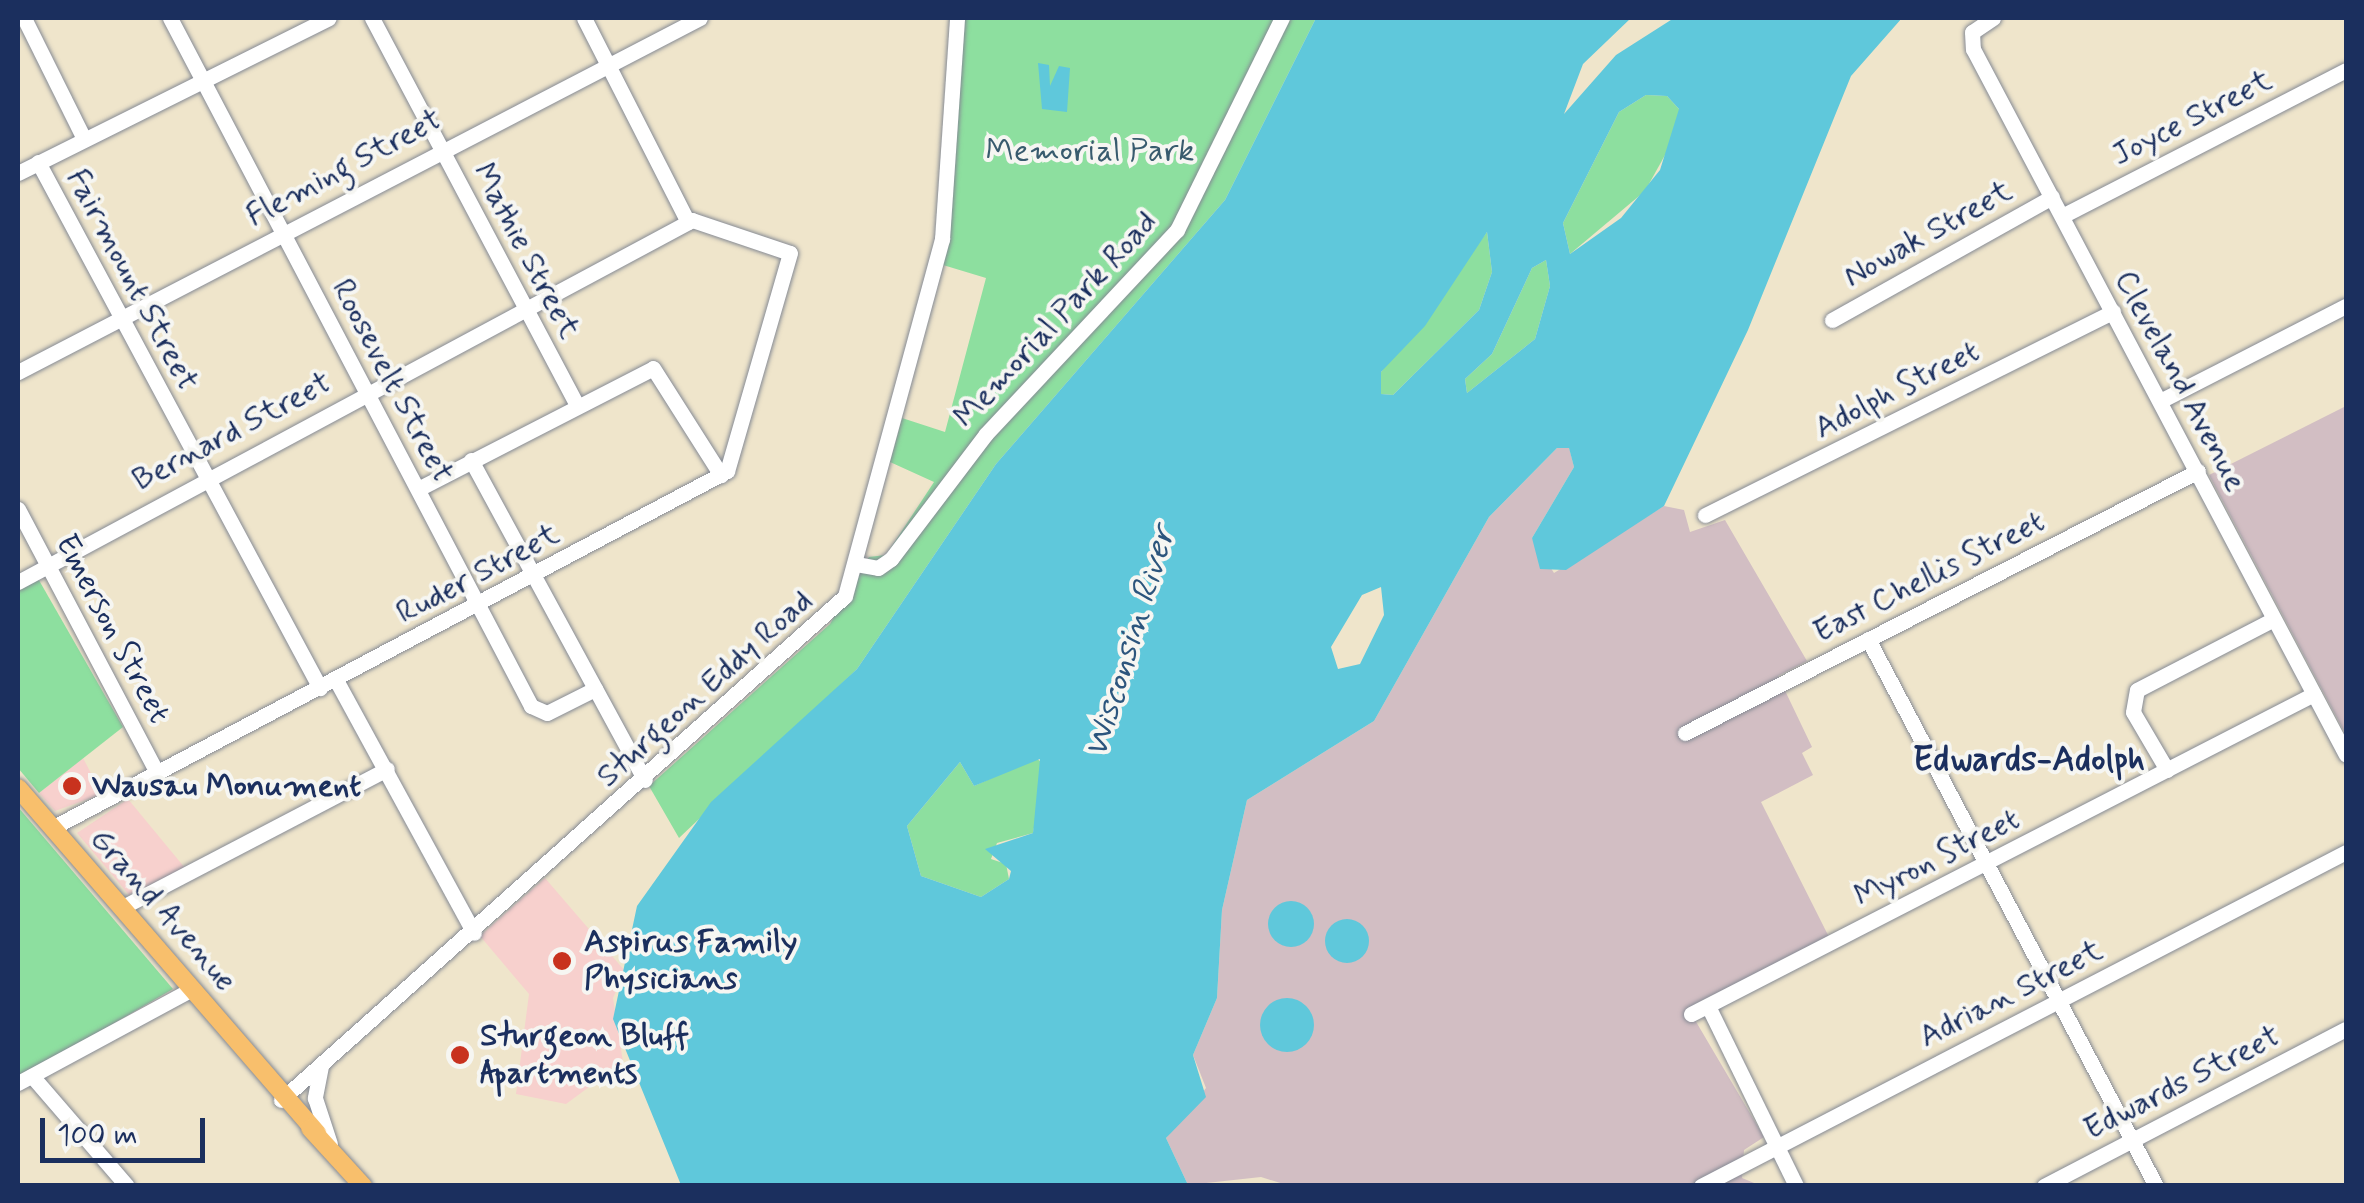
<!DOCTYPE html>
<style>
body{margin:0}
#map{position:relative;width:2364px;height:1203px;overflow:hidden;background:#efe5cb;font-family:Mynerve,sans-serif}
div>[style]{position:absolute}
.built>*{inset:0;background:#f7d0cd}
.industrial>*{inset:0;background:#d2bec3}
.green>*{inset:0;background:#8ddf9f}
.water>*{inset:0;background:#5fc8db}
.round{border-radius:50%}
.roads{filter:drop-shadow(0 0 2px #858a94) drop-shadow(0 0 2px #858a94)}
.minor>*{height:15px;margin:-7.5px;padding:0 7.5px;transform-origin:7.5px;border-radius:7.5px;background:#fff}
.major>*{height:18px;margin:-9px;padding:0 9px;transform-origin:9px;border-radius:9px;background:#f8bf6c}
.dots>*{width:28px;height:28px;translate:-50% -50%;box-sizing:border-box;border:5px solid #f6f6f2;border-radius:50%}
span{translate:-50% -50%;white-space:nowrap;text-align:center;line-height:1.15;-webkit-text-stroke:8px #f6f6f2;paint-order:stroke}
.street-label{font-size:32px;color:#1b2f5e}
.park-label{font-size:32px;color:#385b6e}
.poi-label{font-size:32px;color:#1b2f5e;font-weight:700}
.left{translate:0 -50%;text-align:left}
.water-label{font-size:35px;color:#2c557d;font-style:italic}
.neighbourhood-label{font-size:35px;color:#1b2f5e;font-weight:700}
.frame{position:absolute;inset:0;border:20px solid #1b2f5e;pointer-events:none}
.scale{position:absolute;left:40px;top:1118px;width:165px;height:45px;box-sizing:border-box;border:5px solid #1b2f5e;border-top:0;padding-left:12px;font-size:30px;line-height:35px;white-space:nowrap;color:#1b2f5e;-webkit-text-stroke:8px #f6f6f2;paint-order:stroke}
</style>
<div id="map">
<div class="built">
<div style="clip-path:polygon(83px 758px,102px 794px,55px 811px,39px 793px)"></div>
<div style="clip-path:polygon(128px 799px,185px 868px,129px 895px,77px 833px)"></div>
<div style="clip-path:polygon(545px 878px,625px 971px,613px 998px,623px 1062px,566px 1104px,516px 1094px,529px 994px,480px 936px)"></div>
</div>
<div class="industrial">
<div style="clip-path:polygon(2346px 406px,2346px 735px,2209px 475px)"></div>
<div style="clip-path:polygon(1569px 447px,1574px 467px,1532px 538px,1554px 573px,1664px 506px,1684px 510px,1690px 532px,1725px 520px,1807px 661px,1778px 676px,1812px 747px,1802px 753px,1813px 775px,1761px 802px,1829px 937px,1695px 1004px,1695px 1020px,1764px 1137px,1744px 1150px,1742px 1178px,1759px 1185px,1290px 1186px,1261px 1177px,1188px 1185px,1166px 1138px,1206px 1088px,1193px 1055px,1217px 998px,1222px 910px,1247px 800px,1374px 721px,1489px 517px,1557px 448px)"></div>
</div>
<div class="green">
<div style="clip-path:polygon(963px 18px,1316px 18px,1225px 200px,996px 464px,857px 669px,679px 838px,649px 786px,830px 624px,869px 557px,886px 555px,934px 482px,890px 462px,902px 418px,945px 432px,986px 278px,943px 265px)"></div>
<div style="clip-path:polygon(1646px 95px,1667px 96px,1679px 109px,1679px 130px,1645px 191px,1570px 254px,1563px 223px,1619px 112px)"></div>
<div style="clip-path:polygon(1487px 232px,1492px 272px,1479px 310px,1393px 395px,1381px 394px,1381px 372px)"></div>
<div style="clip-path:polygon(1546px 260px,1550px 286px,1535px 339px,1467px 393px,1465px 379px,1492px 354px,1532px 268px)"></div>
<div style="clip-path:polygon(36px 575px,123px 727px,39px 793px,18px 768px,18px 591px)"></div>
<div style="clip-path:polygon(1036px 758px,1045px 765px,1033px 833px,997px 843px,991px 859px,1006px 864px,1009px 879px,981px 897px,921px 876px,907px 826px,960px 762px,974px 786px)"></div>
<div style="clip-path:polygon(18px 807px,173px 989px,18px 1079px)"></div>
</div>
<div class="water">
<div style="clip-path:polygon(evenodd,1316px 18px,1631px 18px,1583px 64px,1564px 114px,1616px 55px,1674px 18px,1902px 18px,1851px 76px,1748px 330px,1664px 506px,1566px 570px,1540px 569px,1532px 538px,1574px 467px,1569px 448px,1557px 448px,1489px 517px,1374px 721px,1247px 800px,1222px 910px,1217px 998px,1193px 1055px,1206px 1097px,1166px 1138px,1188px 1185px,681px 1185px,613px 1019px,637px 906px,711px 802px,857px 669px,996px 464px,1225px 200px,1316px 18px,1646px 95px,1667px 96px,1679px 109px,1660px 170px,1621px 218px,1570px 254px,1563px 223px,1619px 112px,1646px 95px,1316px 18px,1487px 232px,1492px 272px,1479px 310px,1393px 395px,1381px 394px,1381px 372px,1425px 326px,1487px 232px,1316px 18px,1546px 260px,1550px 286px,1535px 339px,1467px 393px,1465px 379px,1492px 354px,1532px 268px,1546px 260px,1316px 18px,1381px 587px,1384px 615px,1360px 664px,1338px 669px,1331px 647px,1362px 595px,1381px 587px,1316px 18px,1040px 759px,1033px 833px,985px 849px,1011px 871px,1009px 879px,981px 897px,921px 876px,907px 826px,960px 762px,974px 786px,1040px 759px)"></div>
<div style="clip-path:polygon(1038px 63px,1049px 65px,1050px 86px,1059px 66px,1070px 68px,1067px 112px,1042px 109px)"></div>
<div class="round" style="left:1268px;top:901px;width:46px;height:46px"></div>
<div class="round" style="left:1325px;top:919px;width:44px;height:44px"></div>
<div class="round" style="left:1260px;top:998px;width:54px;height:54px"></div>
</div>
<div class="roads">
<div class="minor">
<div style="left:24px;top:18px;width:135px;rotate:63.6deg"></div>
<div style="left:170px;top:18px;width:777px;rotate:62.31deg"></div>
<div style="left:531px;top:706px;width:17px;rotate:24deg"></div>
<div style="left:547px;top:713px;width:54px;rotate:-26.6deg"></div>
<div style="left:372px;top:18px;width:437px;rotate:62.1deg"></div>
<div style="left:584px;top:18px;width:229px;rotate:63deg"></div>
<div style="left:1993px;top:18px;width:25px;rotate:146deg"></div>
<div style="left:1972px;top:32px;width:17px;rotate:87deg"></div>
<div style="left:1973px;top:49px;width:798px;rotate:62.15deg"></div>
<div style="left:38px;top:162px;width:597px;rotate:61.8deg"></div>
<div style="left:18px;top:173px;width:347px;rotate:-26.5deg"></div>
<div style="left:2062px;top:216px;width:319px;rotate:-27.2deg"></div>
<div style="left:1832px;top:320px;width:252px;rotate:-29.2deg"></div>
<div style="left:18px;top:372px;width:768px;rotate:-27.43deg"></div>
<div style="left:2160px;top:401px;width:209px;rotate:-27.1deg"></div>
<div style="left:471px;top:460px;width:364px;rotate:61.5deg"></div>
<div style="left:418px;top:489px;width:264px;rotate:-27.2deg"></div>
<div style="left:653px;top:368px;width:127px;rotate:57.6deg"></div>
<div style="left:18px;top:509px;width:300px;rotate:62.2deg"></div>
<div style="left:1705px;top:515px;width:456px;rotate:-26.5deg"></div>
<div style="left:856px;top:564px;width:22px;rotate:10deg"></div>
<div style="left:878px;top:568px;width:16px;rotate:-35deg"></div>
<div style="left:891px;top:559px;width:157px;rotate:-52.8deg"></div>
<div style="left:986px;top:434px;width:279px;rotate:-46.9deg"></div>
<div style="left:1177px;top:230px;width:237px;rotate:-63.7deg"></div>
<div style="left:18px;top:582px;width:765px;rotate:-28.24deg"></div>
<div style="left:692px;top:220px;width:103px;rotate:18.6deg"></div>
<div style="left:790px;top:253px;width:227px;rotate:106.1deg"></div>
<div style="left:727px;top:471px;width:764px;rotate:152.13deg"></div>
<div style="left:1868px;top:639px;width:618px;rotate:62.23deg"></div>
<div style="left:336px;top:680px;width:288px;rotate:61.4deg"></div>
<div style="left:1685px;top:733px;width:576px;rotate:-27.05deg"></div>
<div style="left:2167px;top:770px;width:67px;rotate:-120.4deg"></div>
<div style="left:2133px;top:712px;width:22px;rotate:-80deg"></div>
<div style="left:2137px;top:690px;width:154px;rotate:-27.4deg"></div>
<div style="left:121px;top:908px;width:300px;rotate:-27.6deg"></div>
<div style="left:1708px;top:1006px;width:200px;rotate:63.9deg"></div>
<div style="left:1691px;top:1014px;width:700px;rotate:-27.19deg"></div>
<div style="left:321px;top:1066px;width:33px;rotate:101deg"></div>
<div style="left:315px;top:1098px;width:48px;rotate:71.9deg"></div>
<div style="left:32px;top:1076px;width:145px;rotate:49.2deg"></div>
<div style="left:18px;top:1083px;width:198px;rotate:-28.4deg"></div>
<div style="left:281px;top:1100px;width:756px;rotate:-41.78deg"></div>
<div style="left:845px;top:596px;width:370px;rotate:-74.8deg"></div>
<div style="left:942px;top:239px;width:222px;rotate:-86.1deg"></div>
<div style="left:1701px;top:1186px;width:726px;rotate:-27.38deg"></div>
<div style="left:2044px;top:1186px;width:340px;rotate:-27.5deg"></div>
</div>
<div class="major">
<div style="left:18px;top:788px;width:457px;rotate:49.1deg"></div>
<div style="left:310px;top:1128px;width:79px;rotate:47.6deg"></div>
</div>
</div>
<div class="dots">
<div style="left:72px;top:786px;background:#c8321e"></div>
<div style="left:562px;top:961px;background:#c8321e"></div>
<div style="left:460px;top:1055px;background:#c8321e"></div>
</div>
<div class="street-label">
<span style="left:2192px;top:118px;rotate:-27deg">Joyce Street</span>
<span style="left:344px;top:168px;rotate:-28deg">Fleming Street</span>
<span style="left:1928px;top:234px;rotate:-29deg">Nowak Street</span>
<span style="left:526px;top:251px;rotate:62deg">Mathie Street</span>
<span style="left:132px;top:280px;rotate:62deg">Fairmount Street</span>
<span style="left:1056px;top:320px;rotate:-47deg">Memorial Park Road</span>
<span style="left:392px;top:381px;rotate:62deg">Roosevelt Street</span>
<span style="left:2180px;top:381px;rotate:62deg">Cleveland Avenue</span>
<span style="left:1897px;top:390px;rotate:-27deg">Adolph Street</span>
<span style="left:232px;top:432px;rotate:-28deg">Bernard Street</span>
<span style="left:478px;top:574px;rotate:-28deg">Ruder Street</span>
<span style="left:1929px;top:577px;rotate:-27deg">East Chellis Street</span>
<span style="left:112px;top:629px;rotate:62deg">Emerson Street</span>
<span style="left:705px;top:689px;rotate:-42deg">Sturgeon Eddy Road</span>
<span style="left:1937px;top:858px;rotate:-27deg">Myron Street</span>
<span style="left:163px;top:910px;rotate:49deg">Grand Avenue</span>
<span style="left:2011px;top:994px;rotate:-27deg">Adrian Street</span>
<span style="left:2182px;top:1083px;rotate:-27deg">Edwards Street</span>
</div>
<div class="park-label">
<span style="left:1090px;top:151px">Memorial Park</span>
</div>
<div class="poi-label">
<span class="left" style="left:92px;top:786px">Wausau Monument</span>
<span class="left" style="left:584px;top:961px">Aspirus Family<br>Physicians</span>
<span class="left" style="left:480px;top:1055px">Sturgeon Bluff<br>Apartments</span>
</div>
<div class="water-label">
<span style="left:1130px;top:642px;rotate:-73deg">Wisconsin River</span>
</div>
<div class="neighbourhood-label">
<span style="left:2029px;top:760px">Edwards-Adolph</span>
</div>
<div class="frame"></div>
<div class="scale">100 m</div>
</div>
